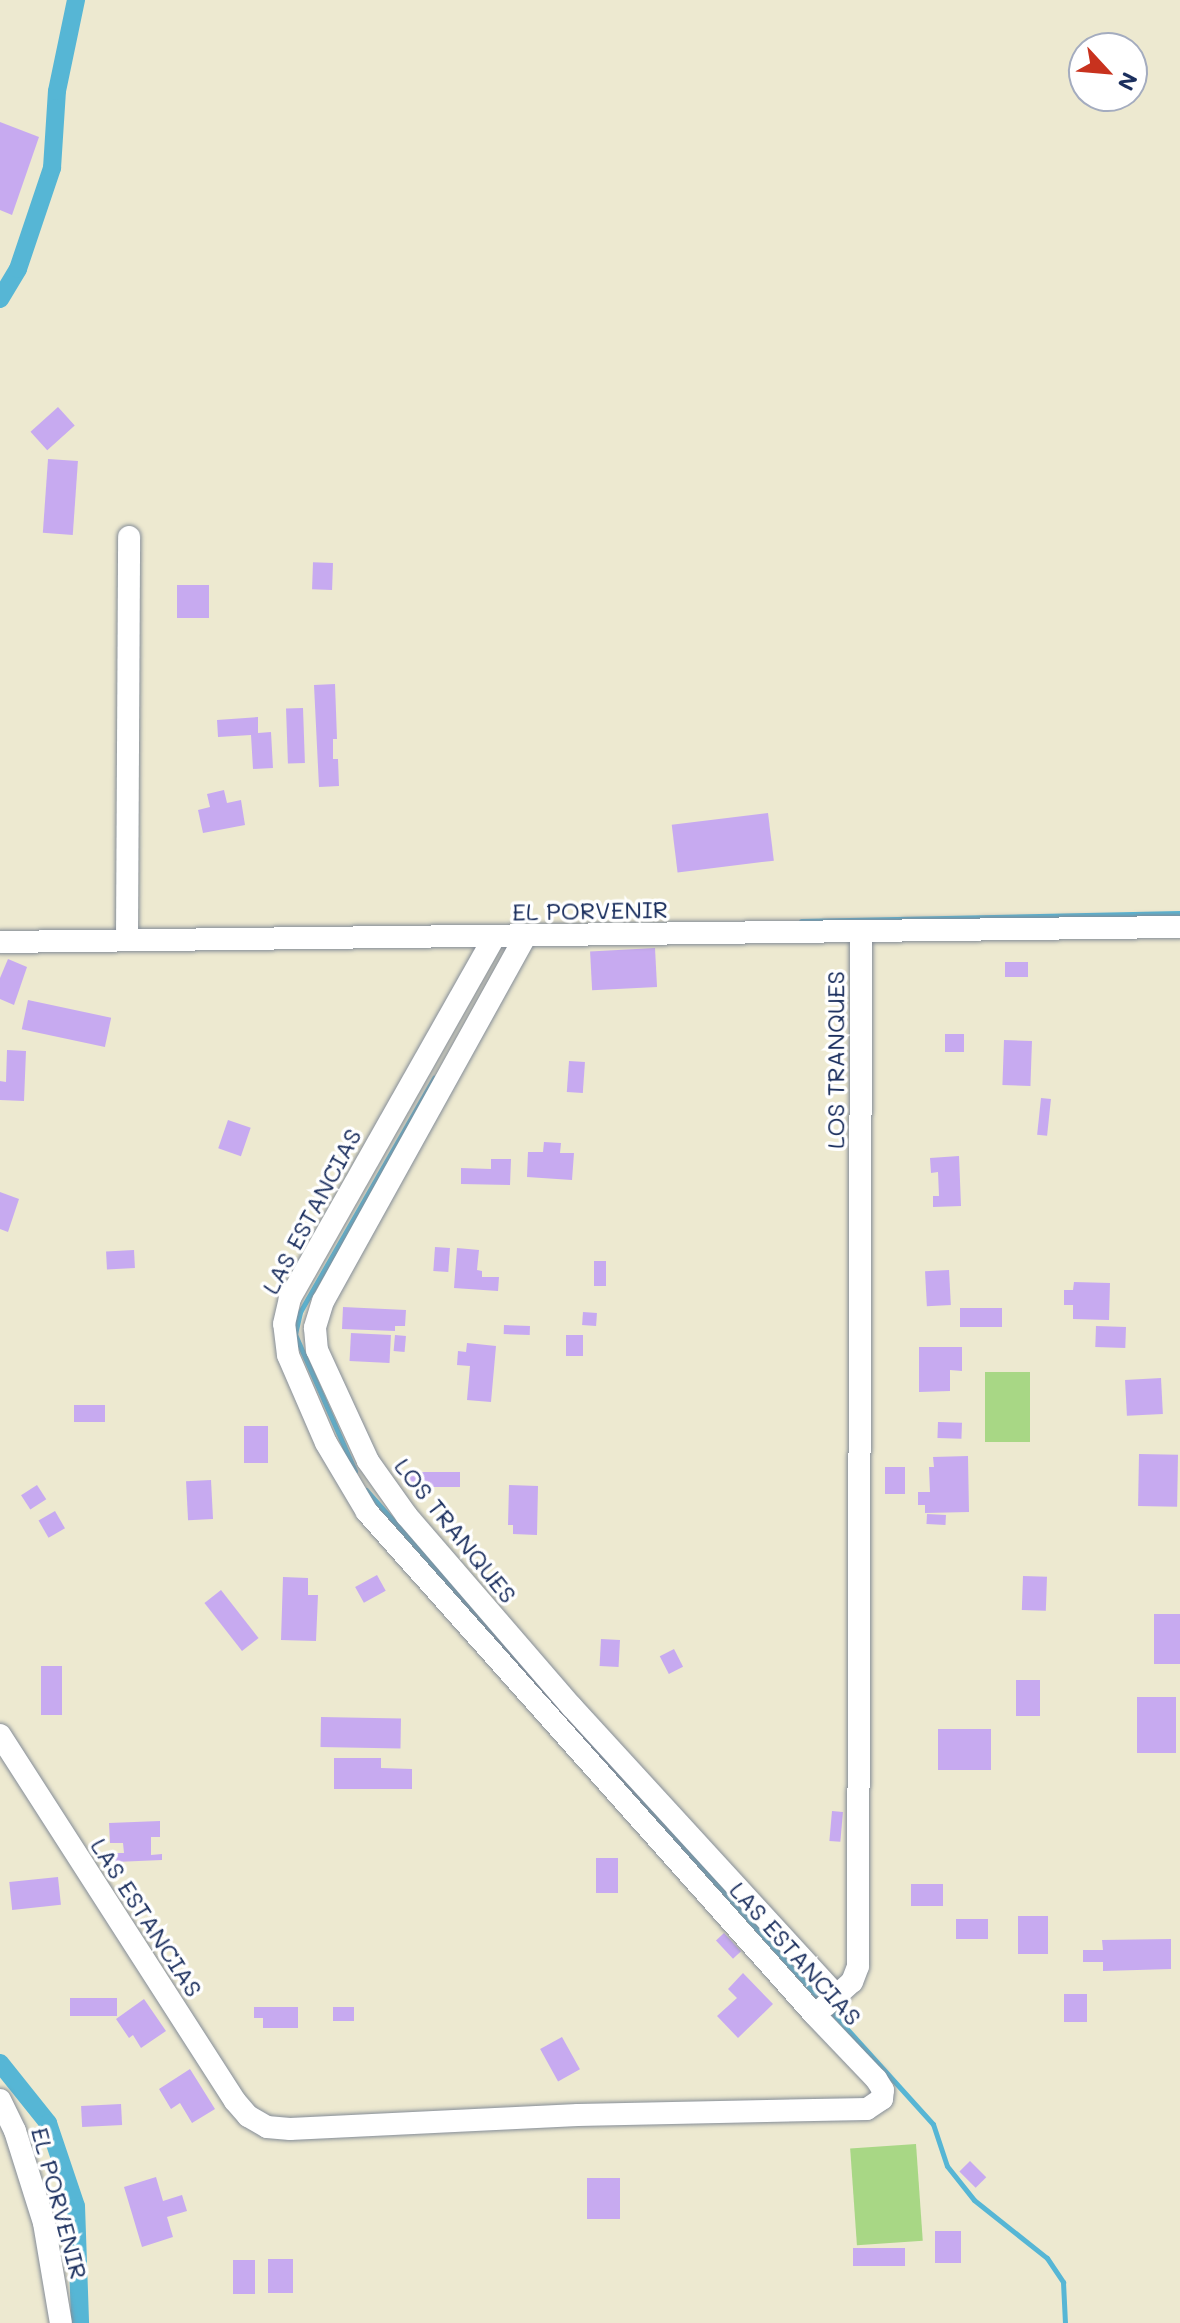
<!DOCTYPE html>
<style>
body{margin:0}
#map{position:relative;width:1180px;height:2323px;overflow:hidden;background:#ede9d0;font-family:Mali,sans-serif}
div>[style]{position:absolute}
.green>*{inset:0;background:#a8d785;transform-origin:0 0}
.stream>*{height:5px;margin:-2.5px;padding:0 2.5px;transform-origin:2.5px;border-radius:2.5px;background:#56b6d5}
.canal>*{height:18px;margin:-9px;padding:0 9px;transform-origin:9px;border-radius:9px;background:#56b6d5}
.building>*{inset:0;background:#c7aaf0;transform-origin:0 0}
.roads{filter:drop-shadow(0 0 2px #848c97) drop-shadow(0 0 2px #848c97)}
.minor>*{height:22px;margin:-11px;padding:0 11px;transform-origin:11px;border-radius:11px;background:#fff}
span{translate:-50% -50%;white-space:nowrap;text-align:center;line-height:1.15;-webkit-text-stroke:7px #fff;paint-order:stroke}
.street-label{font-size:24px;color:#1b2f5e}
.north{position:absolute;left:1068px;top:32px;width:80px;height:80px;box-sizing:border-box;background:#fff;border:2px solid #a4acbf;border-radius:50%;rotate:116deg;font-size:22px;font-weight:700;line-height:32px;text-align:center;color:#1b2f5e}
.north::after{content:'';display:block;margin:auto;width:28px;height:36px;background:#c8321e;clip-path:polygon(50% 0,100% 100%,50% 72%,0 100%)}
</style>
<div id="map">
<div class="green">
<div style="left:1030px;top:1372px;width:70px;height:45px;rotate:90deg"></div>
<div style="left:916px;top:2144px;width:97px;height:66px;rotate:86deg"></div>
</div>
<div class="stream">
<div style="left:801px;top:921px;width:379px;rotate:-1.2deg"></div>
<div style="left:355px;top:1471px;width:150px;rotate:-113.7deg"></div>
<div style="left:295px;top:1334px;width:23px;rotate:-77deg"></div>
<div style="left:300px;top:1312px;width:270px;rotate:-60.2deg"></div>
<div style="left:366px;top:1490px;width:290px;rotate:48.5deg"></div>
<div style="left:578px;top:1729px;width:366px;rotate:48.2deg"></div>
<div style="left:829px;top:2009px;width:155px;rotate:47.9deg"></div>
<div style="left:933px;top:2124px;width:44px;rotate:71.6deg"></div>
<div style="left:947px;top:2166px;width:43px;rotate:51.5deg"></div>
<div style="left:974px;top:2200px;width:93px;rotate:38.5deg"></div>
<div style="left:1047px;top:2258px;width:29px;rotate:56deg"></div>
<div style="left:1063px;top:2282px;width:41px;rotate:87.2deg"></div>
</div>
<div class="canal">
<div style="left:0;top:299px;width:35px;rotate:-59deg"></div>
<div style="left:18px;top:269px;width:107px;rotate:-71.4deg"></div>
<div style="left:52px;top:168px;width:77px;rotate:-86.3deg"></div>
<div style="left:57px;top:91px;width:93px;rotate:-78.2deg"></div>
<div style="left:0;top:2063px;width:77px;rotate:51.3deg"></div>
<div style="left:48px;top:2123px;width:88px;rotate:71.4deg"></div>
<div style="left:76px;top:2206px;width:117px;rotate:88deg"></div>
</div>
<div class="building">
<div style="clip-path:polygon(0 122px,39px 137px,12px 215px,0 210px)"></div>
<div style="left:58px;top:407px;width:25px;height:37px;rotate:48deg"></div>
<div style="left:48px;top:459px;width:30px;height:74px;rotate:4deg"></div>
<div style="left:333px;top:563px;width:27px;height:20px;rotate:92deg"></div>
<div style="left:177px;top:585px;width:32px;height:33px"></div>
<div style="clip-path:polygon(335px 684px,337px 739px,333px 739px,333px 759px,338px 759px,339px 786px,319px 787px,314px 685px)"></div>
<div style="left:303px;top:708px;width:55px;height:17px;rotate:88deg"></div>
<div style="clip-path:polygon(258px 717px,258px 733px,271px 732px,273px 768px,253px 769px,251px 735px,218px 737px,217px 720px)"></div>
<div style="clip-path:polygon(224px 790px,227px 803px,241px 800px,245px 825px,203px 833px,198px 810px,210px 807px,207px 794px)"></div>
<div style="left:768px;top:813px;width:48px;height:97px;rotate:83deg"></div>
<div style="left:655px;top:948px;width:39px;height:65px;rotate:87deg"></div>
<div style="clip-path:polygon(8px 959px,27px 967px,14px 1005px,0 999px,0 978px)"></div>
<div style="left:1028px;top:962px;width:15px;height:23px;rotate:90deg"></div>
<div style="left:28px;top:1000px;width:85px;height:30px;rotate:12deg"></div>
<div style="left:945px;top:1034px;width:19px;height:18px"></div>
<div style="left:1004px;top:1040px;width:28px;height:45px;rotate:2deg"></div>
<div style="clip-path:polygon(7px 1050px,26px 1051px,24px 1101px,0 1100px,0 1081px,6px 1082px)"></div>
<div style="left:569px;top:1061px;width:16px;height:31px;rotate:4deg"></div>
<div style="left:1041px;top:1098px;width:10px;height:37px;rotate:6deg"></div>
<div style="left:228px;top:1120px;width:24px;height:30px;rotate:19deg"></div>
<div style="clip-path:polygon(544px 1142px,561px 1143px,560px 1153px,574px 1153px,572px 1180px,527px 1177px,528px 1152px,543px 1152px)"></div>
<div style="clip-path:polygon(959px 1156px,961px 1206px,933px 1207px,933px 1196px,939px 1196px,938px 1172px,931px 1173px,930px 1158px)"></div>
<div style="clip-path:polygon(491px 1159px,511px 1159px,510px 1185px,461px 1184px,461px 1168px,491px 1169px)"></div>
<div style="clip-path:polygon(0 1192px,19px 1199px,8px 1232px,0 1229px)"></div>
<div style="left:435px;top:1247px;width:15px;height:24px;rotate:4deg"></div>
<div style="clip-path:polygon(457px 1248px,479px 1250px,477px 1270px,482px 1271px,482px 1277px,499px 1277px,498px 1291px,454px 1288px)"></div>
<div style="left:134px;top:1250px;width:18px;height:28px;rotate:87deg"></div>
<div style="left:594px;top:1261px;width:12px;height:25px"></div>
<div style="left:949px;top:1270px;width:35px;height:24px;rotate:87deg"></div>
<div style="clip-path:polygon(1074px 1282px,1110px 1283px,1109px 1320px,1073px 1319px,1073px 1305px,1064px 1305px,1064px 1290px,1073px 1290px)"></div>
<div style="clip-path:polygon(343px 1307px,406px 1310px,405px 1326px,395px 1326px,395px 1331px,342px 1329px)"></div>
<div style="left:960px;top:1308px;width:42px;height:19px"></div>
<div style="left:583px;top:1312px;width:14px;height:13px;rotate:4deg"></div>
<div style="left:504px;top:1325px;width:26px;height:9px;rotate:2deg"></div>
<div style="left:1096px;top:1326px;width:30px;height:21px;rotate:2deg"></div>
<div style="left:351px;top:1333px;width:40px;height:28px;rotate:3deg"></div>
<div style="left:395px;top:1335px;width:11px;height:16px;rotate:5deg"></div>
<div style="left:566px;top:1335px;width:17px;height:21px"></div>
<div style="clip-path:polygon(467px 1343px,496px 1346px,491px 1402px,467px 1400px,470px 1366px,457px 1365px,458px 1351px,466px 1352px)"></div>
<div style="clip-path:polygon(919px 1347px,962px 1347px,962px 1371px,950px 1370px,950px 1391px,919px 1392px)"></div>
<div style="left:1161px;top:1378px;width:36px;height:36px;rotate:87deg"></div>
<div style="left:74px;top:1405px;width:31px;height:17px"></div>
<div style="left:938px;top:1422px;width:24px;height:16px;rotate:2deg"></div>
<div style="left:268px;top:1426px;width:37px;height:24px;rotate:90deg"></div>
<div style="left:1139px;top:1454px;width:39px;height:52px;rotate:1deg"></div>
<div style="clip-path:polygon(968px 1456px,969px 1512px,925px 1513px,925px 1505px,918px 1505px,918px 1492px,930px 1492px,929px 1467px,934px 1467px,933px 1457px)"></div>
<div style="left:885px;top:1467px;width:20px;height:27px"></div>
<div style="left:460px;top:1472px;width:15px;height:53px;rotate:90deg"></div>
<div style="left:211px;top:1480px;width:39px;height:25px;rotate:87deg"></div>
<div style="left:37px;top:1485px;width:17px;height:19px;rotate:57deg"></div>
<div style="clip-path:polygon(509px 1485px,538px 1486px,537px 1535px,513px 1534px,513px 1525px,508px 1525px)"></div>
<div style="left:55px;top:1511px;width:20px;height:19px;rotate:60deg"></div>
<div style="left:927px;top:1514px;width:19px;height:10px;rotate:3deg"></div>
<div style="left:377px;top:1575px;width:18px;height:25px;rotate:61deg"></div>
<div style="left:1023px;top:1576px;width:24px;height:34px;rotate:2deg"></div>
<div style="clip-path:polygon(283px 1577px,308px 1578px,308px 1595px,318px 1595px,316px 1641px,281px 1640px)"></div>
<div style="left:221px;top:1590px;width:61px;height:21px;rotate:52deg"></div>
<div style="left:1154px;top:1614px;width:26px;height:50px"></div>
<div style="left:601px;top:1639px;width:19px;height:27px;rotate:3deg"></div>
<div style="left:674px;top:1649px;width:20px;height:16px;rotate:63deg"></div>
<div style="left:62px;top:1666px;width:49px;height:21px;rotate:90deg"></div>
<div style="left:1016px;top:1680px;width:24px;height:36px"></div>
<div style="left:1176px;top:1697px;width:56px;height:39px;rotate:90deg"></div>
<div style="left:321px;top:1717px;width:80px;height:30px;rotate:1deg"></div>
<div style="left:938px;top:1729px;width:53px;height:41px"></div>
<div style="clip-path:polygon(334px 1758px,381px 1758px,381px 1768px,412px 1769px,412px 1789px,334px 1789px)"></div>
<div style="left:832px;top:1811px;width:11px;height:30px;rotate:5deg"></div>
<div style="clip-path:polygon(160px 1821px,160px 1837px,151px 1837px,151px 1855px,162px 1854px,162px 1860px,115px 1862px,115px 1853px,124px 1853px,123px 1843px,110px 1843px,109px 1823px)"></div>
<div style="left:596px;top:1858px;width:22px;height:35px"></div>
<div style="left:58px;top:1877px;width:28px;height:49px;rotate:84deg"></div>
<div style="left:943px;top:1884px;width:22px;height:32px;rotate:90deg"></div>
<div style="left:1018px;top:1916px;width:30px;height:38px"></div>
<div style="left:988px;top:1919px;width:20px;height:32px;rotate:90deg"></div>
<div style="left:724px;top:1933px;width:25px;height:11px;rotate:47deg"></div>
<div style="clip-path:polygon(1171px 1939px,1171px 1969px,1103px 1971px,1103px 1962px,1083px 1962px,1083px 1950px,1103px 1950px,1102px 1940px)"></div>
<div style="clip-path:polygon(743px 1973px,773px 2004px,738px 2038px,717px 2016px,737px 1998px,728px 1989px)"></div>
<div style="left:1064px;top:1994px;width:23px;height:28px"></div>
<div style="left:117px;top:1998px;width:18px;height:47px;rotate:90deg"></div>
<div style="clip-path:polygon(144px 1999px,166px 2031px,141px 2048px,133px 2035px,129px 2038px,116px 2019px)"></div>
<div style="clip-path:polygon(254px 2007px,298px 2007px,298px 2028px,263px 2028px,263px 2018px,254px 2018px)"></div>
<div style="left:333px;top:2007px;width:21px;height:14px"></div>
<div style="left:562px;top:2037px;width:37px;height:25px;rotate:61deg"></div>
<div style="clip-path:polygon(190px 2069px,215px 2109px,192px 2123px,180px 2103px,171px 2109px,159px 2089px)"></div>
<div style="left:121px;top:2104px;width:21px;height:40px;rotate:87deg"></div>
<div style="left:970px;top:2161px;width:23px;height:15px;rotate:45deg"></div>
<div style="clip-path:polygon(156px 2177px,163px 2201px,182px 2195px,187px 2211px,167px 2217px,173px 2237px,142px 2247px,124px 2187px)"></div>
<div style="left:587px;top:2178px;width:33px;height:41px"></div>
<div style="left:935px;top:2231px;width:26px;height:32px"></div>
<div style="left:905px;top:2248px;width:18px;height:52px;rotate:90deg"></div>
<div style="left:268px;top:2259px;width:25px;height:34px"></div>
<div style="left:233px;top:2260px;width:22px;height:34px"></div>
</div>
<div class="roads">
<div class="minor">
<div style="left:525px;top:937px;width:416px;rotate:119deg"></div>
<div style="left:323px;top:1301px;width:28px;rotate:107deg"></div>
<div style="left:315px;top:1328px;width:22px;rotate:85deg"></div>
<div style="left:317px;top:1350px;width:122px;rotate:65.3deg"></div>
<div style="left:368px;top:1461px;width:67px;rotate:54.7deg"></div>
<div style="left:407px;top:1516px;width:252px;rotate:49.2deg"></div>
<div style="left:572px;top:1707px;width:392px;rotate:47.5deg"></div>
<div style="left:127px;top:940px;width:403px;rotate:-89.7deg"></div>
<div style="left:0;top:942px;width:1180px;rotate:-0.73deg"></div>
<div style="left:0;top:1735px;width:435px;rotate:57.3deg"></div>
<div style="left:235px;top:2101px;width:20px;rotate:49deg"></div>
<div style="left:248px;top:2116px;width:22px;rotate:30deg"></div>
<div style="left:267px;top:2127px;width:23px;rotate:5deg"></div>
<div style="left:290px;top:2129px;width:288px;rotate:-2.8deg"></div>
<div style="left:578px;top:2115px;width:289px;rotate:-1.2deg"></div>
<div style="left:867px;top:2109px;width:18px;rotate:-34deg"></div>
<div style="left:882px;top:2099px;width:9px;rotate:-84deg"></div>
<div style="left:883px;top:2090px;width:13px;rotate:-122deg"></div>
<div style="left:876px;top:2079px;width:88px;rotate:-133.6deg"></div>
<div style="left:815px;top:2015px;width:674px;rotate:-131.69deg"></div>
<div style="left:367px;top:1512px;width:80px;rotate:-120.7deg"></div>
<div style="left:326px;top:1443px;width:96px;rotate:-113.4deg"></div>
<div style="left:288px;top:1355px;width:31px;rotate:-97deg"></div>
<div style="left:284px;top:1324px;width:27px;rotate:-77deg"></div>
<div style="left:290px;top:1298px;width:415px;rotate:-60.5deg"></div>
<div style="left:825px;top:2006px;width:36px;rotate:-42deg"></div>
<div style="left:852px;top:1982px;width:17px;rotate:-69deg"></div>
<div style="left:858px;top:1966px;width:1033px;rotate:-89.83deg"></div>
<div style="left:0;top:2100px;width:34px;rotate:64deg"></div>
<div style="left:15px;top:2131px;width:96px;rotate:72.5deg"></div>
<div style="left:44px;top:2223px;width:101px;rotate:80.4deg"></div>
</div>
</div>
<div class="street-label">
<span style="left:590px;top:910px;rotate:-1deg">EL PORVENIR</span>
<span style="left:835px;top:1060px;rotate:-90deg">LOS TRANQUES</span>
<span style="left:311px;top:1211px;rotate:-62deg">LAS ESTANCIAS</span>
<span style="left:456px;top:1530px;rotate:51deg">LOS TRANQUES</span>
<span style="left:147px;top:1917px;rotate:57deg">LAS ESTANCIAS</span>
<span style="left:796px;top:1953px;rotate:48deg">LAS ESTANCIAS</span>
<span style="left:60px;top:2203px;rotate:75deg">EL PORVENIR</span>
</div>
<div class="north">N</div>
</div>
